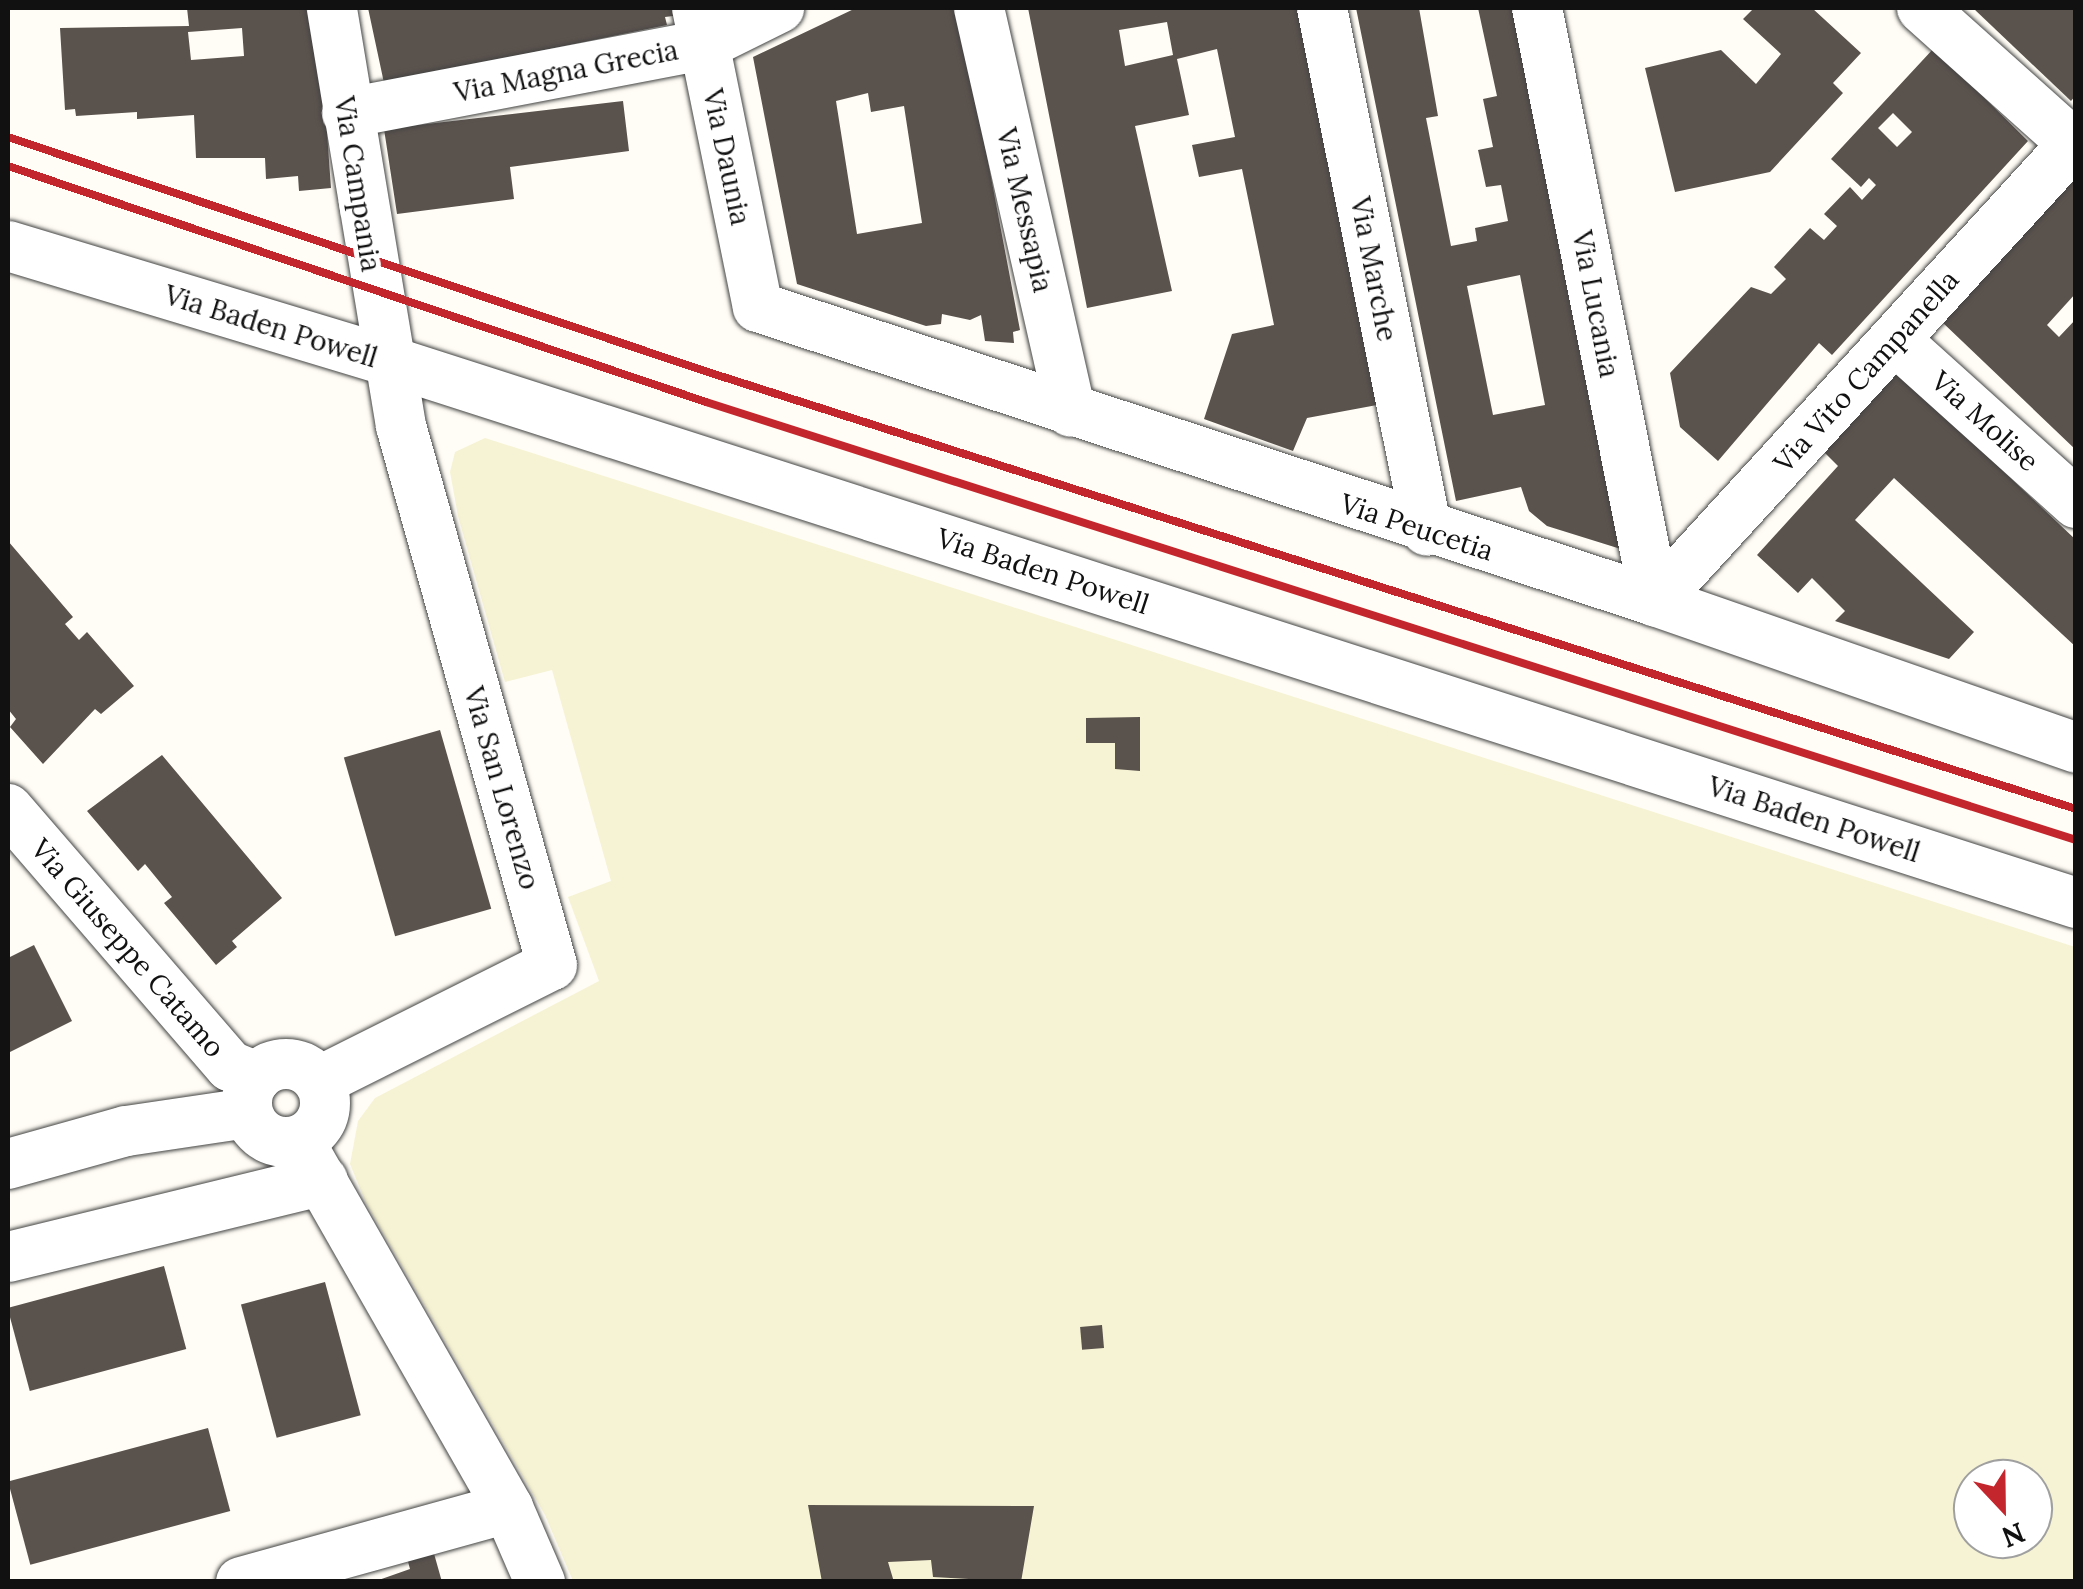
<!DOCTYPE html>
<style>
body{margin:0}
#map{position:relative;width:2083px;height:1589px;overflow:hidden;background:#fffdf5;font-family:Lora,serif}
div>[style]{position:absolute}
.farmland>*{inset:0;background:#f6f3d4}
.building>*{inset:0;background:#5a524d;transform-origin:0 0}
.roads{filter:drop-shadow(0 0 2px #444) drop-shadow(0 0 2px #444)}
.minor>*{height:50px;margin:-25px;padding:0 25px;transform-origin:25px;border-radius:25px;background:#fff}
.minor>.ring{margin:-25px;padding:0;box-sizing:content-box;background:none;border:50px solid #fff;border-radius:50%}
.rail>*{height:8px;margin:-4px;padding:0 4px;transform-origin:4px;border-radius:4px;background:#c4262e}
span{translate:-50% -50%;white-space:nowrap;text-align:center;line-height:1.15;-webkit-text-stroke:10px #fff;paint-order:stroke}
.street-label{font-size:28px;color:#111}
.frame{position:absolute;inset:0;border:10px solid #111;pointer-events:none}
.north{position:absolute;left:1953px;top:1459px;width:100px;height:100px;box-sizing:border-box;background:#fff;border:2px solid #a0a0a0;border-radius:50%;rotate:158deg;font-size:28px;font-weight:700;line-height:40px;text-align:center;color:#111}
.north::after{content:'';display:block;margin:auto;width:35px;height:45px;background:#c4262e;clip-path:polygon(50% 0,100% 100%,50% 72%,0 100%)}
</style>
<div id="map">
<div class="farmland">
<div style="clip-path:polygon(evenodd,485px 438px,2075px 947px,2075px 1581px,573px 1581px,545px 1515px,366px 1203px,350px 1164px,358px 1121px,375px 1098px,599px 981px,568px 897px,611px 881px,552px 670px,505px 682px,458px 516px,450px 472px,455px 452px,485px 438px,1973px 1479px,2033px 1479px,2033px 1539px,1973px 1539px,1973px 1479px)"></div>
</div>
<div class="building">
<div style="clip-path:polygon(evenodd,187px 8px,318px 8px,331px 188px,299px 191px,298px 176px,266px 179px,265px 158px,196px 158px,194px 115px,137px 119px,137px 112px,76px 116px,75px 109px,65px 110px,60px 28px,189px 26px,187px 8px,242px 28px,244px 56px,191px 60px,188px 32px,242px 28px)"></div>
<div style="clip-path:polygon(368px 8px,680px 8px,681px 15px,665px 17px,667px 25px,384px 83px)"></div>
<div style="clip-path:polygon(evenodd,856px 8px,959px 8px,1020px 330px,1013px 332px,1014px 343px,985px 341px,981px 315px,970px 320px,942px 314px,941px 324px,926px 326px,797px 284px,753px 57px,856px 8px,868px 93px,871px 112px,904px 106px,922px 223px,857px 234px,836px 101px,868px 93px)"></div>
<div style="clip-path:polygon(evenodd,1028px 8px,1299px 8px,1377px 405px,1307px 418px,1293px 451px,1204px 419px,1232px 334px,1274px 325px,1242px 169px,1199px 177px,1192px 145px,1235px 137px,1217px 49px,1177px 59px,1189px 115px,1135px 126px,1172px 291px,1087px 308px,1028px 8px,1167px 22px,1173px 55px,1125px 66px,1119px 30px,1167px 22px)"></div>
<div style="clip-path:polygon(evenodd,1356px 8px,1419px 8px,1438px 116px,1426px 118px,1451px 246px,1477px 241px,1475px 228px,1508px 221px,1501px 185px,1486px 187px,1478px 150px,1493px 147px,1483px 99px,1497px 96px,1478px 8px,1525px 8px,1624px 550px,1547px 526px,1529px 511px,1521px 487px,1456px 501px,1356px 8px,1520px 275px,1545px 405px,1493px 415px,1467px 286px,1520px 275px)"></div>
<div style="clip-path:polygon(1754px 8px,1812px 8px,1861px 53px,1833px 83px,1843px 93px,1770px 172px,1675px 192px,1645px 68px,1721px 50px,1756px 84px,1781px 54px,1743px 19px)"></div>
<div style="clip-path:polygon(1973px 8px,2076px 8px,2076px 95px,2071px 101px)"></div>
<div style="clip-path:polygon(evenodd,1934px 48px,2028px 141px,1832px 355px,1819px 343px,1718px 461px,1680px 427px,1670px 373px,1751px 287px,1771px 294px,1786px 279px,1774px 267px,1810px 228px,1824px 240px,1837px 226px,1824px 214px,1850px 187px,1862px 200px,1876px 185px,1869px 178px,1861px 187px,1831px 159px,1934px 48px,1893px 113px,1912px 132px,1897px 147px,1878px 128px,1893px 113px)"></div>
<div style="clip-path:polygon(623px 101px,629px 151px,510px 167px,514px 199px,397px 214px,384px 129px)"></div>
<div style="clip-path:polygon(2073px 180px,2076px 293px,2047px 325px,2059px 337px,2076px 319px,2076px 450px,1941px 321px)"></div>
<div style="clip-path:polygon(1904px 367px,1943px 414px,2076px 540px,2076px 647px,1894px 478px,1855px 520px,1974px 632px,1949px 659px,1835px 621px,1845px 611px,1812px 578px,1798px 593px,1757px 555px,1838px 466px,1821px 449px)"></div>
<div style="clip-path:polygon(8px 541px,73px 617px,65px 624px,79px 640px,87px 632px,134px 686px,101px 714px,95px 709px,43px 764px,10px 727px,16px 719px,8px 709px)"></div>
<div style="clip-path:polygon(1140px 717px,1140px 771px,1115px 769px,1115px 743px,1086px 743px,1086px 718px)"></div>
<div style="left:440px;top:730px;width:186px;height:100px;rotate:74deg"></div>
<div style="clip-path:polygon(162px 755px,282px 898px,232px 941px,237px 947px,216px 965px,164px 903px,172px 897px,145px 864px,138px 871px,87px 811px)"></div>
<div style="clip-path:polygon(34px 945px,72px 1021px,8px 1053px,8px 958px)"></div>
<div style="left:164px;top:1266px;width:86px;height:162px;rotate:75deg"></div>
<div style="left:325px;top:1282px;width:138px;height:87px;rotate:75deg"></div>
<div style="left:1102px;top:1325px;width:23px;height:22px;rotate:85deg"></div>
<div style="left:208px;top:1428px;width:86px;height:207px;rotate:75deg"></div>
<div style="clip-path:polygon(808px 1505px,1034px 1506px,1021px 1582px,933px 1577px,931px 1560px,888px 1562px,894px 1582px,822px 1582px)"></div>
<div style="clip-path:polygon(433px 1550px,442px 1582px,373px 1582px,410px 1569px,407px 1558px)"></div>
</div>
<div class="roads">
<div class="minor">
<div style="left:697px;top:8px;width:305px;rotate:78.5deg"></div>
<div style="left:758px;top:307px;width:944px;rotate:18.15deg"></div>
<div style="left:1655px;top:601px;width:446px;rotate:19.2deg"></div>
<div style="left:979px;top:8px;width:414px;rotate:77.2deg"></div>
<div style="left:1322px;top:8px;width:533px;rotate:78.65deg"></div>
<div style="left:1537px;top:8px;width:605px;rotate:78.75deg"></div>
<div style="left:1922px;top:8px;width:207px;rotate:41.9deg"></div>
<div style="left:347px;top:113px;width:363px;rotate:-10.8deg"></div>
<div style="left:704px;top:45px;width:84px;rotate:-26.3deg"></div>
<div style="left:8px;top:246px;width:395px;rotate:16.8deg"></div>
<div style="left:386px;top:360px;width:1775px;rotate:17.81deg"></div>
<div style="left:1895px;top:340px;width:244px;rotate:42deg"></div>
<div style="left:1655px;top:601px;width:624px;rotate:-47.53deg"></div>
<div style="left:8px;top:809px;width:340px;rotate:49.2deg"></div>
<div style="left:230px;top:1066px;width:29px;rotate:22deg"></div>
<div class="ring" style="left:247px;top:1064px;width:28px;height:28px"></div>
<div style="left:320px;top:1081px;width:259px;rotate:-26.6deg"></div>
<div style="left:552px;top:965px;width:560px;rotate:-105.65deg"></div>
<div style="left:401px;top:426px;width:424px;rotate:-99.4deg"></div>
<div style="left:299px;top:1141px;width:422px;rotate:60.3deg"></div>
<div style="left:508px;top:1508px;width:81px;rotate:66.6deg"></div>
<div style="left:8px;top:1164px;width:123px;rotate:-15.6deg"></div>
<div style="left:126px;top:1131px;width:123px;rotate:-8.4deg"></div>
<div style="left:8px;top:1257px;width:324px;rotate:-13.7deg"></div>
<div style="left:241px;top:1582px;width:277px;rotate:-15.5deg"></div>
</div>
</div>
<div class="rail">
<div style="left:8px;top:137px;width:745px;rotate:18.56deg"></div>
<div style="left:714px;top:374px;width:1430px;rotate:17.71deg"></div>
<div style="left:8px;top:166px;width:737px;rotate:18.68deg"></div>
<div style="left:706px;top:402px;width:1438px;rotate:17.73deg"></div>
</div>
<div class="street-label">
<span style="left:566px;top:71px;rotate:-11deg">Via Magna Grecia</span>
<span style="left:727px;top:157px;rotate:78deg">Via Daunia</span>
<span style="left:358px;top:184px;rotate:81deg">Via Campania</span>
<span style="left:1025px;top:210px;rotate:77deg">Via Messapia</span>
<span style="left:1374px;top:269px;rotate:79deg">Via Marche</span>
<span style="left:1596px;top:304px;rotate:79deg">Via Lucania</span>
<span style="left:271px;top:326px;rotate:17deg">Via Baden Powell</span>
<span style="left:1866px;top:371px;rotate:-48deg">Via Vito Campanella</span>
<span style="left:1985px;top:421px;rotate:42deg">Via Molise</span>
<span style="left:1417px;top:527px;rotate:18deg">Via Peucetia</span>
<span style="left:1043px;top:571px;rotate:18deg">Via Baden Powell</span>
<span style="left:502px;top:788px;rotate:74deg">Via San Lorenzo</span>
<span style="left:1814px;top:819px;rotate:18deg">Via Baden Powell</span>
<span style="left:128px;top:948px;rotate:49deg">Via Giuseppe Catamo</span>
</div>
<div class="frame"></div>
<div class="north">N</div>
</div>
